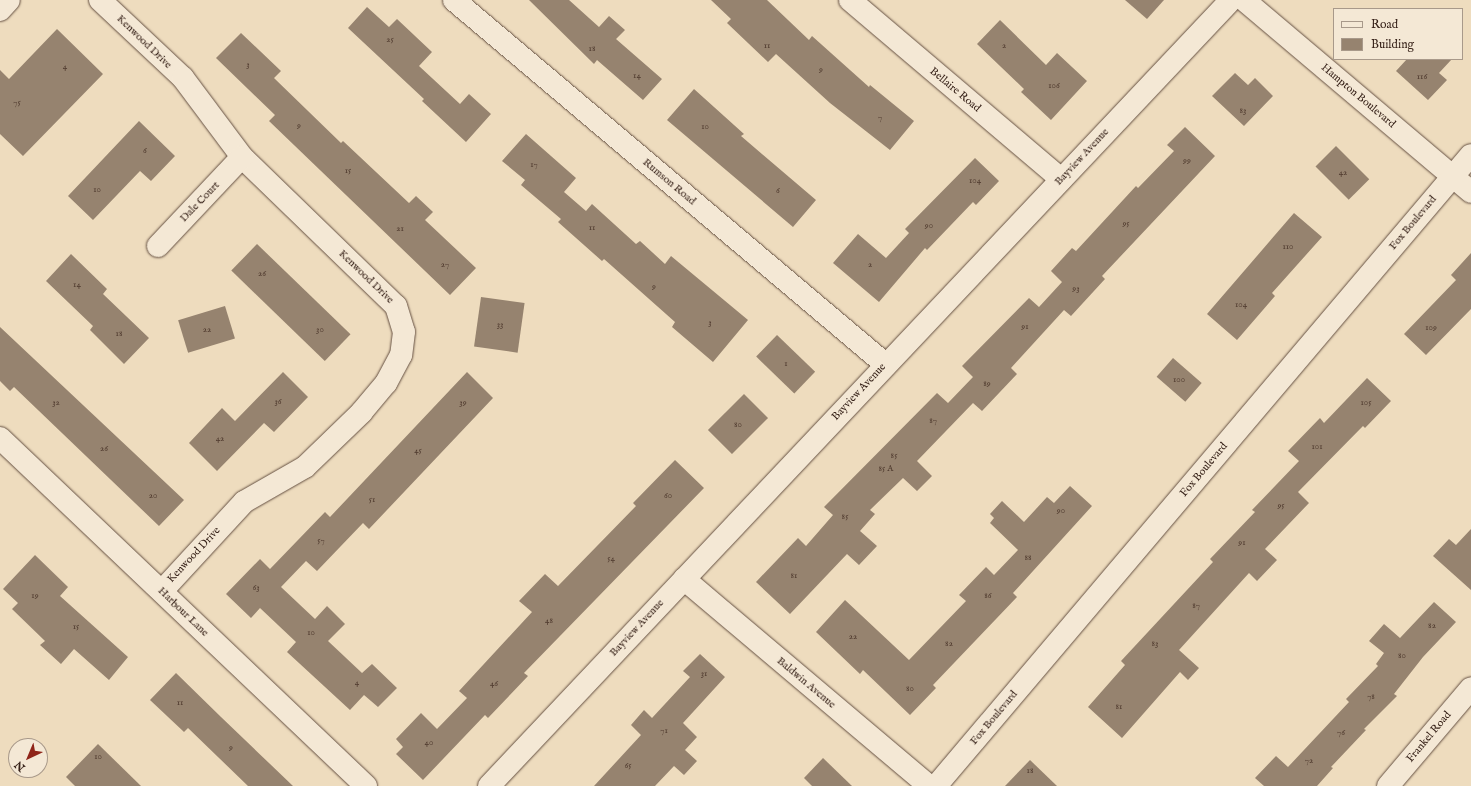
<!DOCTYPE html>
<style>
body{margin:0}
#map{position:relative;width:1471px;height:786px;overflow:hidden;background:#eedcbe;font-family:"IM FELL English",serif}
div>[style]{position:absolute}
.building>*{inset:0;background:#96836f;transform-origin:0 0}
.roads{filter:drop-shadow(0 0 1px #655042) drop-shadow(0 0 1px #655042)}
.street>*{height:22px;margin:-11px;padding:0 11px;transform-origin:11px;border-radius:11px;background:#f4e8d5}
span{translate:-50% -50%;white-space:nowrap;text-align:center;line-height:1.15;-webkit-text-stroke:3px #f4e8d5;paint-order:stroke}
.number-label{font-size:9px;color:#4f3a2e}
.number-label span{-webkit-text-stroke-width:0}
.street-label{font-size:11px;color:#372219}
.legend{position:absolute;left:1333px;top:8px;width:130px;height:52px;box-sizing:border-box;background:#f4e8d5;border:1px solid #a8998a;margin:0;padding:5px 7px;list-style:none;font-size:12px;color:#372219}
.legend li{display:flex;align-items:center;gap:8px;height:20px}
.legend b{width:20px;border:1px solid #a8998a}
.north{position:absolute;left:8px;top:738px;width:40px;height:40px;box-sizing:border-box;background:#f4e8d5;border:1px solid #a8998a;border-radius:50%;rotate:224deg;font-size:11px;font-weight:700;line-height:16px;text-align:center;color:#372219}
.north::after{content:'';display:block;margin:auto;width:14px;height:18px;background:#8f2418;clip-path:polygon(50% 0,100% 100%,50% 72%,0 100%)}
</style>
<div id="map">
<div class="building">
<div style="clip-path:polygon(529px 0,569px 0,599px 27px,609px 16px,625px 30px,616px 39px,662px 79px,643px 100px,597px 60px,594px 64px)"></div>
<div style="clip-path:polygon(711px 0,767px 0,809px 40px,812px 36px,869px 87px,870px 85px,914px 121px,890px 150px,830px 103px,776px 54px,768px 62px,727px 23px,731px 19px)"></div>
<div style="clip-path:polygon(1125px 0,1164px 0,1147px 19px)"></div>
<div style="clip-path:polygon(367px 7px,389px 27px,397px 19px,432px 52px,419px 66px,460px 104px,469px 94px,491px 114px,466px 142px,422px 101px,424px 99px,348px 28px)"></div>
<div style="clip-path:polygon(1000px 20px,1046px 65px,1057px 53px,1087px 81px,1051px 120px,1021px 92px,1024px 89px,977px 44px)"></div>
<div style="clip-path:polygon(57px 29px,103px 74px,23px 156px,0 134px,0 70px,9px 79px)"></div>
<div style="clip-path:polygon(241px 33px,281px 71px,274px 78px,341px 143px,343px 141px,409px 203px,416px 196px,433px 212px,425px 220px,476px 268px,450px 295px,269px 121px,275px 115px,216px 58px)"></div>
<div style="clip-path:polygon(1407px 59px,1452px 59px,1439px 73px,1447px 80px,1428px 100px,1396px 71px)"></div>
<div style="clip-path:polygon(1235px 73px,1248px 85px,1255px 78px,1273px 96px,1244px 126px,1212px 96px)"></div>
<div style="clip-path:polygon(694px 89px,744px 134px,741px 136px,816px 200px,793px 227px,667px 120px)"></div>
<div style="clip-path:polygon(139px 121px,175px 156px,151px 181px,140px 171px,93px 220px,68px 196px)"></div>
<div style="clip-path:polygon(1185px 127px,1215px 156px,1102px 276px,1105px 279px,1071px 316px,1064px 310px,1011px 368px,1017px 374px,982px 411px,973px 403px,917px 461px,932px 476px,917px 491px,903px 478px,870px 510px,875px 514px,860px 531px,877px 546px,859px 565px,847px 554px,790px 614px,756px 582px,798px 538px,806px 546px,833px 515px,824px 507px,937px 393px,948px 403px,973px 377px,962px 366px,1029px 298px,1039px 307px,1062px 282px,1051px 271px,1072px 248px,1076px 251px,1136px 186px,1138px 188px,1174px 151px,1167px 145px)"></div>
<div style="clip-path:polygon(526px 134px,576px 178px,564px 192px,586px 211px,592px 204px,636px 244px,640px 241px,665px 264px,671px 256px,748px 320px,713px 362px,672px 327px,675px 322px,604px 259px,602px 261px,558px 222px,561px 219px,521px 185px,525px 180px,502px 161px)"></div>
<div style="left:1336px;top:146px;width:47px;height:29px;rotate:45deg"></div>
<div style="clip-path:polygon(975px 158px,999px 181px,976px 205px,973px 202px,927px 250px,925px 248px,879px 302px,833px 263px,858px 234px,886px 258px,909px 233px,905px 229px)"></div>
<div style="clip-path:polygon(1294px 213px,1322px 237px,1272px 293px,1275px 296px,1237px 340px,1207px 314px)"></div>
<div style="left:257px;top:244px;width:130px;height:37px;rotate:44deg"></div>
<div style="clip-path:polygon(1471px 253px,1471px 309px,1426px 355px,1404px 334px,1456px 280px,1451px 275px)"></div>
<div style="clip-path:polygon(71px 254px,107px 289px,103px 294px,149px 338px,124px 364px,90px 330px,93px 326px,46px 281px)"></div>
<div style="left:481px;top:297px;width:44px;height:50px;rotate:8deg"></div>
<div style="left:225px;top:306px;width:34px;height:49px;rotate:73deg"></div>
<div style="clip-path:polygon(0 327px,184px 500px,159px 526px,14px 387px,10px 391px,0 381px)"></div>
<div style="left:777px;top:335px;width:53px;height:30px;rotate:44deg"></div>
<div style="left:1173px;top:358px;width:38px;height:25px;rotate:41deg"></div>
<div style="clip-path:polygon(283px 372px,308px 397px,274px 432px,264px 423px,217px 471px,189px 443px,222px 408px,235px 421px)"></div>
<div style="clip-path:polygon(467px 372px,493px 398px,369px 529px,363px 523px,317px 571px,306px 561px,281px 587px,315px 619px,327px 606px,345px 624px,328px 641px,362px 673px,372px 664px,397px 688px,378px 707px,364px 695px,350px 710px,287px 652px,296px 642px,260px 608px,251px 618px,226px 594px,260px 559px,270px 569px,325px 512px,330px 517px)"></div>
<div style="clip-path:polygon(1367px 378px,1391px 401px,1365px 428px,1363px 426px,1298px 492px,1309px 503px,1265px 549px,1277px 560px,1257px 581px,1249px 573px,1179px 650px,1199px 668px,1188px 680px,1180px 672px,1122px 738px,1088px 707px,1125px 665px,1121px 661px,1213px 562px,1210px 559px,1255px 512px,1252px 510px,1299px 461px,1288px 451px,1320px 418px,1324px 423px)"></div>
<div style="left:744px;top:394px;width:34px;height:51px;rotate:45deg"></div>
<div style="clip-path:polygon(675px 460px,704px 488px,524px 673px,528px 676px,488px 718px,485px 715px,423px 780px,396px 754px,403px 747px,396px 739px,421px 713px,437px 729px,467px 698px,459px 691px,532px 612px,519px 601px,545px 574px,558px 586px,636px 506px,633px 503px)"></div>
<div style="clip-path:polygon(1070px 486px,1092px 506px,1013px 593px,1017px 597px,933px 685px,936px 688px,910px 715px,863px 670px,860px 674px,816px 632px,845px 600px,909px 660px,966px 601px,959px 595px,986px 567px,994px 575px,1018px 550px,990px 523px,994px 518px,990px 514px,1002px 501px,1024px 522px,1047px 497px,1054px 503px)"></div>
<div style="clip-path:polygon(1471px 529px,1471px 590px,1433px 556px,1449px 539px,1456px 545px)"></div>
<div style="clip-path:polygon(35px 555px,68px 587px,60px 596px,128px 657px,109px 680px,74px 649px,61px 664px,40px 645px,45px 641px,12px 609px,18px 603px,3px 589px)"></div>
<div style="clip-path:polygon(1434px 602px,1456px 622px,1423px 657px,1394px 694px,1397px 696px,1364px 729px,1366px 730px,1331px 767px,1333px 768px,1317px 786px,1264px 786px,1255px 778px,1276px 756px,1288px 767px,1349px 702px,1346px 699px,1378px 666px,1376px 664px,1384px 653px,1369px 641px,1384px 624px,1400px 638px)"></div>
<div style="clip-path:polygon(700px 654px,725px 677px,683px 723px,697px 737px,685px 750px,697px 761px,684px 775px,674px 766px,655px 786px,594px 786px,641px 735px,631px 725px,644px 710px,652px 718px,690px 677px,683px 671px)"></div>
<div style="clip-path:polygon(176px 673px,221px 717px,293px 786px,248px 786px,188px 728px,184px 732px,150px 700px)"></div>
<div style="clip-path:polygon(98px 744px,141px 786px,75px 786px,66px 777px)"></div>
<div style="clip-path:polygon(823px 758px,852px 786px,812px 786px,804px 778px)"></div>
<div style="clip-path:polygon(1030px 760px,1057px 786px,1005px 786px)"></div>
</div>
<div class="roads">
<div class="street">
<div style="left:100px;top:0;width:114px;rotate:43.2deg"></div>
<div style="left:183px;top:78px;width:99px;rotate:53.2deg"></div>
<div style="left:242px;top:157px;width:214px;rotate:44.1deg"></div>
<div style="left:396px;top:306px;width:27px;rotate:73deg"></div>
<div style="left:404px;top:332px;width:23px;rotate:97deg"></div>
<div style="left:401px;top:355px;width:32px;rotate:118deg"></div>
<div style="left:386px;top:383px;width:38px;rotate:130deg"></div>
<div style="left:362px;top:412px;width:79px;rotate:136deg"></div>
<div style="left:305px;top:467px;width:70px;rotate:150.2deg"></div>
<div style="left:244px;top:502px;width:121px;rotate:132.7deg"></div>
<div style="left:454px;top:0;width:564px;rotate:40.18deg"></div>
<div style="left:850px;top:0;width:277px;rotate:40.3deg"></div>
<div style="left:1244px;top:0;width:297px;rotate:40.2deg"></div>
<div style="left:0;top:10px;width:13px;rotate:-48deg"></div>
<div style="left:158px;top:246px;width:122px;rotate:-46.7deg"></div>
<div style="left:0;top:438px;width:505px;rotate:43.56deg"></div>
<div style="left:684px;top:579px;width:321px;rotate:40.2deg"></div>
<div style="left:489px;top:786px;width:1081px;rotate:-46.65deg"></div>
<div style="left:936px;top:786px;width:827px;rotate:-49.71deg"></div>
<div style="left:1388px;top:786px;width:128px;rotate:-49.7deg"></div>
</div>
</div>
<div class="number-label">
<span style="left:390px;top:40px">25</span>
<span style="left:767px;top:46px">11</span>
<span style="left:1004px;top:46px">2</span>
<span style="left:592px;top:49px">18</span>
<span style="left:248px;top:65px">3</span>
<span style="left:65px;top:67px">4</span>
<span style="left:821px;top:70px">9</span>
<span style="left:637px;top:76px">14</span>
<span style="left:1422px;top:77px">116</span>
<span style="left:1054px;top:86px">106</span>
<span style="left:17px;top:103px">75</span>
<span style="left:1243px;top:111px">83</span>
<span style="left:880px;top:118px">7</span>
<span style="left:299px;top:126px">9</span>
<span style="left:705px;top:127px">10</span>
<span style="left:145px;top:151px">6</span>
<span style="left:1187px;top:161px">99</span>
<span style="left:534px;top:165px">17</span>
<span style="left:348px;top:171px">15</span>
<span style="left:1343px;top:173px">42</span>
<span style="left:975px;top:181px">104</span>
<span style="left:97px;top:190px">10</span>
<span style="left:778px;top:191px">6</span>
<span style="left:1126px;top:224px">95</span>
<span style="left:929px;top:226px">90</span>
<span style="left:592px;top:228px">11</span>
<span style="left:400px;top:229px">21</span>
<span style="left:1288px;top:247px">110</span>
<span style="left:445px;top:265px">27</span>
<span style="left:870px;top:265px">2</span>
<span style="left:262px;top:274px">26</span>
<span style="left:77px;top:285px">14</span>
<span style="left:654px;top:287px">9</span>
<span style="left:1076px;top:289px">93</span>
<span style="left:1241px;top:305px">104</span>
<span style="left:710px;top:323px">3</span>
<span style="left:500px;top:325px">33</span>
<span style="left:1025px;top:327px">91</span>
<span style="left:1431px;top:328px">109</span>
<span style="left:207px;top:330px">22</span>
<span style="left:320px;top:330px">30</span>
<span style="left:119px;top:334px">18</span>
<span style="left:786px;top:364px">1</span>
<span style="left:1179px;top:380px">100</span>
<span style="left:987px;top:384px">89</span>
<span style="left:278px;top:402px">36</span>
<span style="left:56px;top:403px">32</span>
<span style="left:463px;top:403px">39</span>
<span style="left:1366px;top:403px">105</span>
<span style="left:933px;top:421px">87</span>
<span style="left:738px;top:425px">80</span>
<span style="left:220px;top:439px">42</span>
<span style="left:1317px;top:447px">101</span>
<span style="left:104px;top:449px">26</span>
<span style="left:418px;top:451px">45</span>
<span style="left:894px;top:456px">85</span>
<span style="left:886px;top:469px">85 A</span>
<span style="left:153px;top:496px">20</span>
<span style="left:668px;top:496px">60</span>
<span style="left:372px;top:500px">51</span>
<span style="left:1281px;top:506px">95</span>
<span style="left:1061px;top:511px">90</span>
<span style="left:845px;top:517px">85</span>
<span style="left:321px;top:541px">57</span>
<span style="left:1242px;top:543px">91</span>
<span style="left:1028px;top:558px">88</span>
<span style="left:611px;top:559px">54</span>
<span style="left:794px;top:576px">81</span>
<span style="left:256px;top:588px">63</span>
<span style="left:35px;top:596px">19</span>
<span style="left:988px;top:596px">86</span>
<span style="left:1196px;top:606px">87</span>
<span style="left:549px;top:621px">48</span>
<span style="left:1432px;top:626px">82</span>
<span style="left:76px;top:627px">15</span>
<span style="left:311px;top:633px">10</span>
<span style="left:853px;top:637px">22</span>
<span style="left:949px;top:644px">82</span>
<span style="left:1155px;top:644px">83</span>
<span style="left:1402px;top:656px">80</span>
<span style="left:704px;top:674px">31</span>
<span style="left:357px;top:683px">4</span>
<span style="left:494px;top:684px">46</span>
<span style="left:910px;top:689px">80</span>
<span style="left:1371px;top:697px">78</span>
<span style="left:180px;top:703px">11</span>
<span style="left:1119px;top:707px">81</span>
<span style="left:664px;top:731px">71</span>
<span style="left:1341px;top:733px">76</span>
<span style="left:429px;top:743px">40</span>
<span style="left:231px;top:748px">9</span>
<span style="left:98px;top:757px">10</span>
<span style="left:1309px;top:761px">72</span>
<span style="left:628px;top:766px">65</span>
<span style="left:1030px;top:771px">18</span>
</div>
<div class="street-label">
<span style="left:144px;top:42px;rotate:44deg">Kenwood Drive</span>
<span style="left:955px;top:90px;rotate:40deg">Bellaire Road</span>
<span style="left:1358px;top:96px;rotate:40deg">Hampton Boulevard</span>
<span style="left:1082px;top:157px;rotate:-47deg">Bayview Avenue</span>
<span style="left:669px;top:182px;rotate:40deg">Rumson Road</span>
<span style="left:200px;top:202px;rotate:-46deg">Dale Court</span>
<span style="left:1413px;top:223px;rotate:-50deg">Fox Boulevard</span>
<span style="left:366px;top:277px;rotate:44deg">Kenwood Drive</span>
<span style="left:859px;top:392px;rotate:-47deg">Bayview Avenue</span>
<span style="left:1204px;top:470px;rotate:-50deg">Fox Boulevard</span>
<span style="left:194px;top:555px;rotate:-47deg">Kenwood Drive</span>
<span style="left:183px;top:612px;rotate:44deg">Harbour Lane</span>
<span style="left:637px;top:628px;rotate:-47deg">Bayview Avenue</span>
<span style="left:806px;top:683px;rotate:40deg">Baldwin Avenue</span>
<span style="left:994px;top:718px;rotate:-50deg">Fox Boulevard</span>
<span style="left:1429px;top:737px;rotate:-50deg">Frankel Road</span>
</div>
<ul class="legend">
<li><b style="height:5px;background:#f4e8d5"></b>Road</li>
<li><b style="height:11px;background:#96836f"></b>Building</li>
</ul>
<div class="north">N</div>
</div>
